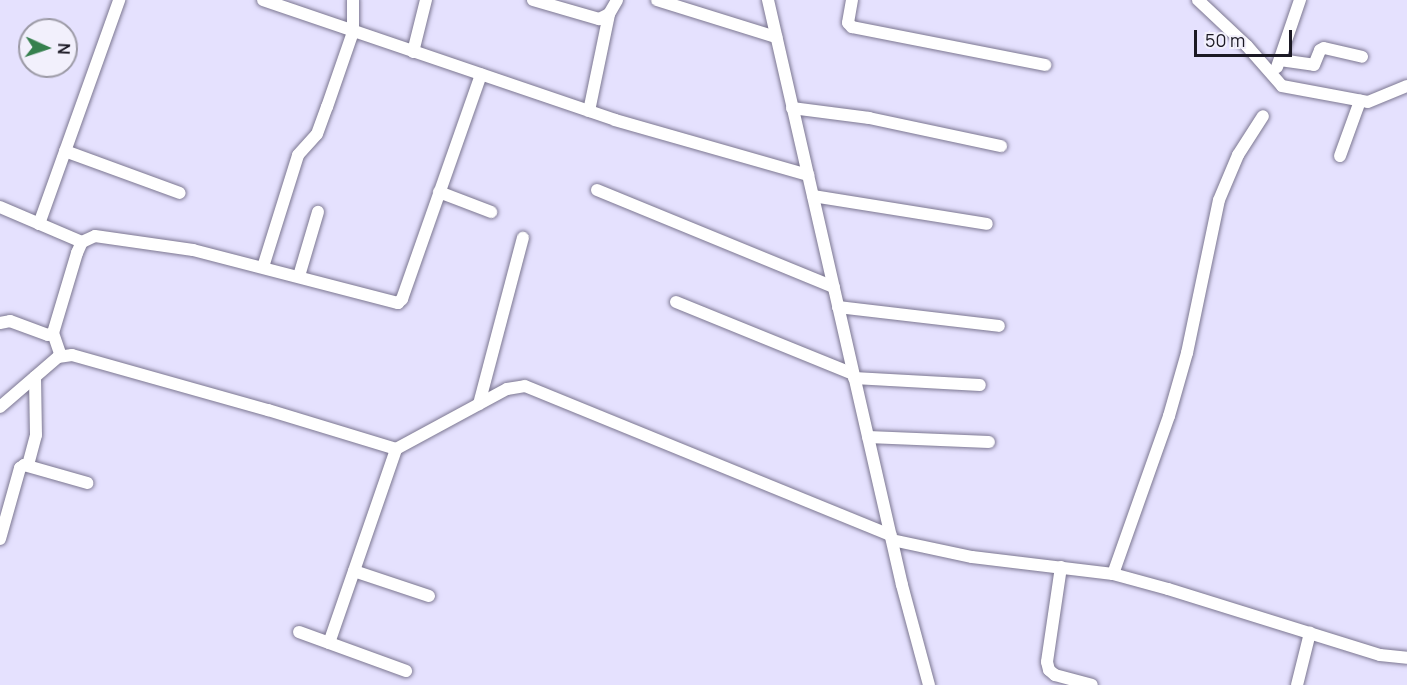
<!DOCTYPE html>
<style>
body{margin:0}
#map{position:relative;width:1407px;height:685px;overflow:hidden;background:#e5e1fe;font-family:Manrope,sans-serif}
div>[style]{position:absolute}
.roads{filter:drop-shadow(0 0 2px #7c7791) drop-shadow(0 0 2px #7c7791)}
.street>*{height:12px;margin:-6px;padding:0 6px;transform-origin:6px;border-radius:6px;background:#fff}
span{translate:-50% -50%;white-space:nowrap;text-align:center;line-height:1.15;-webkit-text-stroke:5px #f2f0fc;paint-order:stroke}
.north{position:absolute;left:18px;top:18px;width:60px;height:60px;box-sizing:border-box;background:#f2f0fc;border:2px solid #9c9aa6;border-radius:50%;rotate:93deg;font-size:16px;font-weight:700;line-height:24px;text-align:center;color:#1b1924}
.north::after{content:'';display:block;margin:auto;width:21px;height:27px;background:#36804e;clip-path:polygon(50% 0,100% 100%,50% 72%,0 100%)}
.scale{position:absolute;left:1194px;top:30px;width:98px;height:27px;box-sizing:border-box;border:3px solid #1b1924;border-top:0;padding-left:8px;font-size:18px;line-height:21px;white-space:nowrap;color:#1b1924;-webkit-text-stroke:4px #f2f0fc;paint-order:stroke}
</style>
<div id="map">
<div class="roads">
<div class="street">
<div style="left:263px;top:0;width:372px;rotate:18.8deg"></div>
<div style="left:615px;top:120px;width:201px;rotate:15.9deg"></div>
<div style="left:533px;top:0;width:69px;rotate:16.1deg"></div>
<div style="left:599px;top:19px;width:11px;rotate:-27deg"></div>
<div style="left:609px;top:14px;width:16px;rotate:-60deg"></div>
<div style="left:657px;top:0;width:125px;rotate:17.3deg"></div>
<div style="left:768px;top:0;width:600px;rotate:77.1deg"></div>
<div style="left:902px;top:585px;width:104px;rotate:74.9deg"></div>
<div style="left:852px;top:0;width:23px;rotate:100deg"></div>
<div style="left:848px;top:23px;width:6px;rotate:45deg"></div>
<div style="left:852px;top:27px;width:197px;rotate:11.1deg"></div>
<div style="left:1198px;top:0;width:67px;rotate:43.2deg"></div>
<div style="left:1247px;top:46px;width:53px;rotate:48.8deg"></div>
<div style="left:1282px;top:86px;width:87px;rotate:10.5deg"></div>
<div style="left:1368px;top:102px;width:42px;rotate:-22.3deg"></div>
<div style="left:413px;top:52px;width:54px;rotate:-76deg"></div>
<div style="left:1280px;top:60px;width:34px;rotate:8deg"></div>
<div style="left:1314px;top:65px;width:16px;rotate:-68deg"></div>
<div style="left:1320px;top:50px;width:4px;rotate:-27deg"></div>
<div style="left:1324px;top:48px;width:39px;rotate:13deg"></div>
<div style="left:1277px;top:67px;width:71px;rotate:-71.1deg"></div>
<div style="left:792px;top:108px;width:78px;rotate:7.4deg"></div>
<div style="left:869px;top:118px;width:135px;rotate:12deg"></div>
<div style="left:589px;top:111px;width:99px;rotate:-78.3deg"></div>
<div style="left:65px;top:151px;width:122px;rotate:20.1deg"></div>
<div style="left:1340px;top:156px;width:59px;rotate:-70deg"></div>
<div style="left:597px;top:190px;width:256px;rotate:22.3deg"></div>
<div style="left:439px;top:192px;width:56px;rotate:21deg"></div>
<div style="left:813px;top:196px;width:176px;rotate:9.1deg"></div>
<div style="left:0;top:207px;width:89px;rotate:23.1deg"></div>
<div style="left:39px;top:224px;width:238px;rotate:-70.3deg"></div>
<div style="left:263px;top:267px;width:117px;rotate:-72.6deg"></div>
<div style="left:298px;top:155px;width:28px;rotate:-48deg"></div>
<div style="left:317px;top:134px;width:29px;rotate:-70deg"></div>
<div style="left:327px;top:107px;width:79px;rotate:-70.9deg"></div>
<div style="left:353px;top:32px;width:32px;rotate:-90deg"></div>
<div style="left:299px;top:276px;width:67px;rotate:-73.5deg"></div>
<div style="left:676px;top:302px;width:191px;rotate:22.1deg"></div>
<div style="left:838px;top:307px;width:162px;rotate:6.7deg"></div>
<div style="left:0;top:323px;width:10px;rotate:-11deg"></div>
<div style="left:10px;top:321px;width:40px;rotate:20.2deg"></div>
<div style="left:48px;top:335px;width:5px;rotate:-22deg"></div>
<div style="left:53px;top:333px;width:84px;rotate:-73.3deg"></div>
<div style="left:77px;top:253px;width:12px;rotate:-66deg"></div>
<div style="left:82px;top:242px;width:14px;rotate:-25deg"></div>
<div style="left:95px;top:236px;width:99px;rotate:8.1deg"></div>
<div style="left:193px;top:250px;width:212px;rotate:14.5deg"></div>
<div style="left:398px;top:303px;width:6px;rotate:-45deg"></div>
<div style="left:402px;top:299px;width:238px;rotate:-70.6deg"></div>
<div style="left:53px;top:333px;width:24px;rotate:71deg"></div>
<div style="left:854px;top:378px;width:126px;rotate:3.2deg"></div>
<div style="left:479px;top:404px;width:172px;rotate:-75.2deg"></div>
<div style="left:0;top:407px;width:77px;rotate:-40.8deg"></div>
<div style="left:58px;top:357px;width:14px;rotate:-8deg"></div>
<div style="left:72px;top:355px;width:204px;rotate:15.7deg"></div>
<div style="left:268px;top:410px;width:134px;rotate:16.9deg"></div>
<div style="left:396px;top:449px;width:126px;rotate:-28.4deg"></div>
<div style="left:507px;top:389px;width:18px;rotate:-9deg"></div>
<div style="left:525px;top:386px;width:395px;rotate:22.2deg"></div>
<div style="left:868px;top:437px;width:121px;rotate:2.4deg"></div>
<div style="left:28px;top:465px;width:31px;rotate:-75deg"></div>
<div style="left:36px;top:435px;width:58px;rotate:-91deg"></div>
<div style="left:0;top:539px;width:74px;rotate:-74.3deg"></div>
<div style="left:20px;top:468px;width:5px;rotate:-37deg"></div>
<div style="left:24px;top:465px;width:66px;rotate:15.9deg"></div>
<div style="left:892px;top:540px;width:82px;rotate:12deg"></div>
<div style="left:972px;top:557px;width:142px;rotate:6.9deg"></div>
<div style="left:1113px;top:574px;width:57px;rotate:15.3deg"></div>
<div style="left:1168px;top:589px;width:222px;rotate:17.3deg"></div>
<div style="left:1380px;top:655px;width:27px;rotate:6deg"></div>
<div style="left:1061px;top:567px;width:96px;rotate:98.4deg"></div>
<div style="left:1047px;top:662px;width:8px;rotate:76deg"></div>
<div style="left:1049px;top:670px;width:8px;rotate:40deg"></div>
<div style="left:1055px;top:675px;width:38px;rotate:15deg"></div>
<div style="left:354px;top:571px;width:79px;rotate:18.4deg"></div>
<div style="left:1113px;top:574px;width:168px;rotate:-70.5deg"></div>
<div style="left:1169px;top:416px;width:66px;rotate:-74.1deg"></div>
<div style="left:1187px;top:353px;width:156px;rotate:-78.2deg"></div>
<div style="left:1219px;top:200px;width:49px;rotate:-67.1deg"></div>
<div style="left:1238px;top:155px;width:46px;rotate:-57.3deg"></div>
<div style="left:299px;top:632px;width:114px;rotate:20deg"></div>
<div style="left:329px;top:643px;width:205px;rotate:-70.9deg"></div>
<div style="left:1297px;top:685px;width:54px;rotate:-76deg"></div>
</div>
</div>
<div class="north">N</div>
<div class="scale">50 m</div>
</div>
